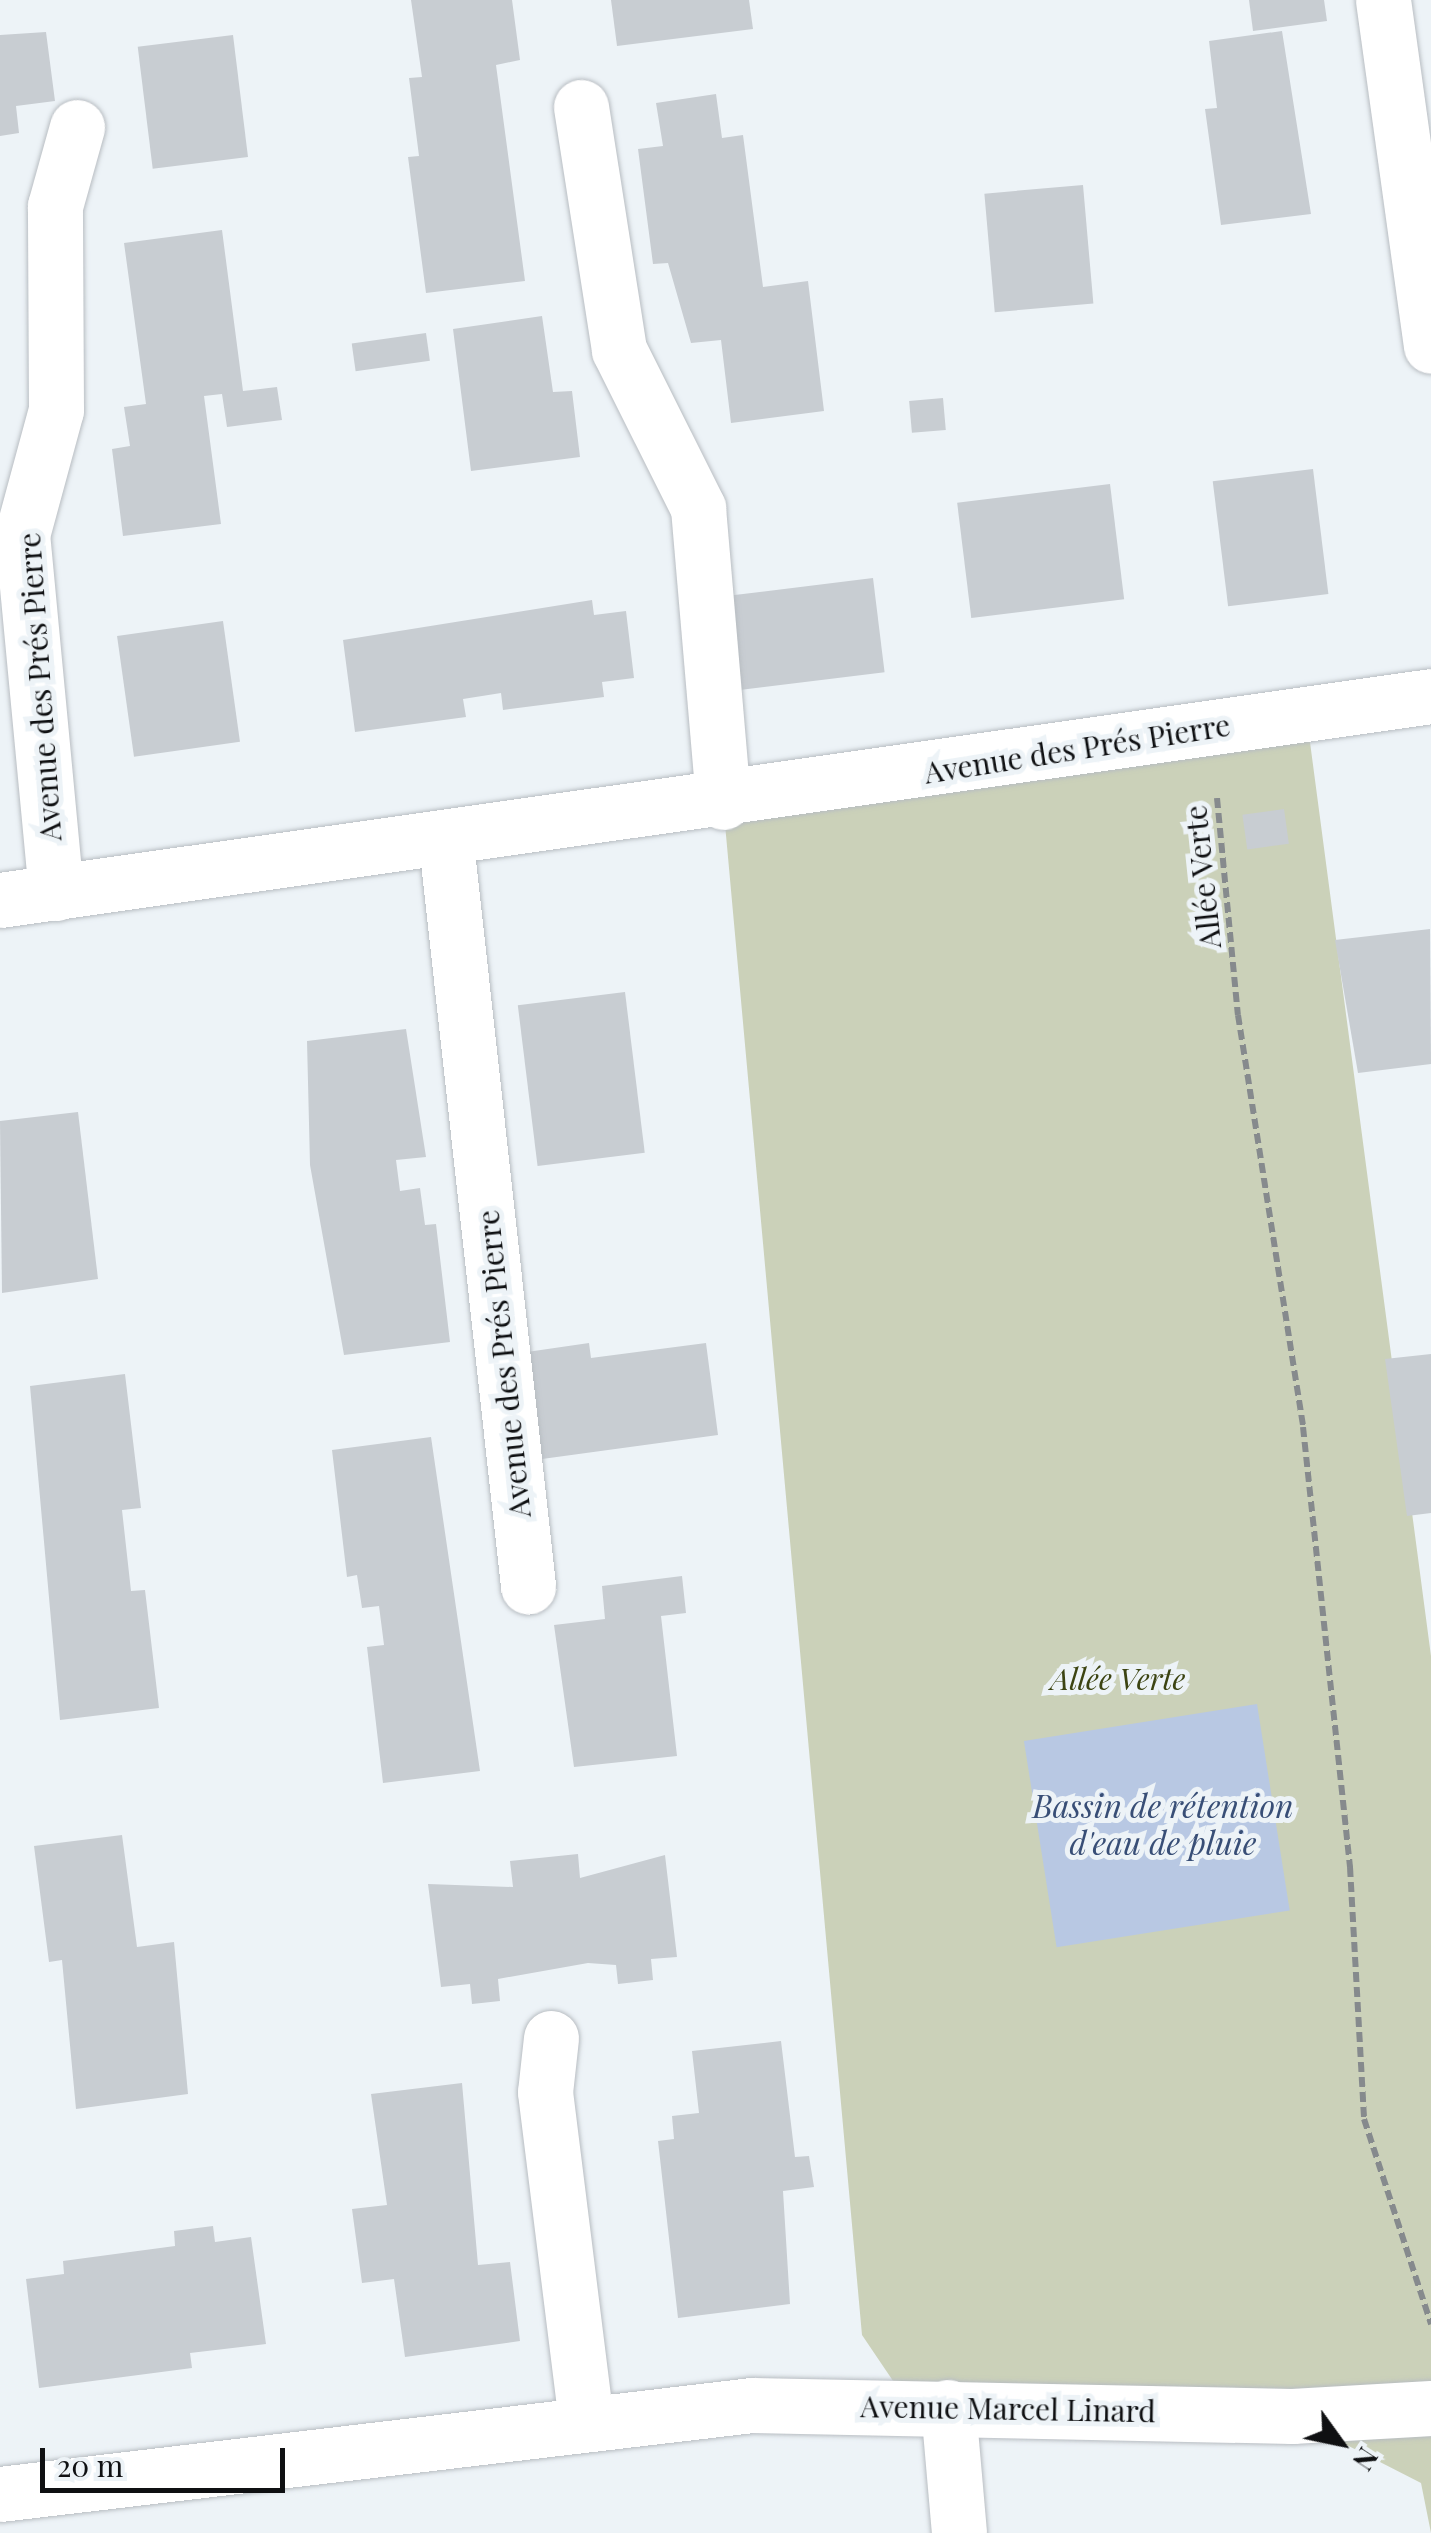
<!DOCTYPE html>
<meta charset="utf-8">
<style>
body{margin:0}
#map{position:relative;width:1431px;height:2533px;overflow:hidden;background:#edf3f7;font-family:"Playfair Display",serif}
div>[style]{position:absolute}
.green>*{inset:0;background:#cbd1b9}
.water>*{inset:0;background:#b8c8e3;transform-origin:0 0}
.building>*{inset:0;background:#c8cdd2;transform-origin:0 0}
.path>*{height:6px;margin-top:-3px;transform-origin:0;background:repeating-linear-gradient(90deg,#868a8d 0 10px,transparent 0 15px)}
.roads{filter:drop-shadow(0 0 2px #b8bdc2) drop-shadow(0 0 2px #b8bdc2)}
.minor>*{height:55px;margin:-27.5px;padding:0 27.5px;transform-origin:27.5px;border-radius:27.5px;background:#fff}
span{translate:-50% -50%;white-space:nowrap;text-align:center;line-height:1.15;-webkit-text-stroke:10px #edf3f7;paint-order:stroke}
.street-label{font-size:30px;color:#0f1012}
.park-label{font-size:30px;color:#3c4412;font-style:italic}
.water-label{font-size:32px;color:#384e76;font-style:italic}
.north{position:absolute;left:1291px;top:2393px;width:100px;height:100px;-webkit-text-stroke:8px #edf3f7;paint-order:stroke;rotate:123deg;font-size:28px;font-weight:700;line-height:40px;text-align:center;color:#0f1012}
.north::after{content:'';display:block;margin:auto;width:35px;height:45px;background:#0f1012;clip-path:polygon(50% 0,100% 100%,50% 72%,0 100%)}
.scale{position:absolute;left:40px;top:2448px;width:245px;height:45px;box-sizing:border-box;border:5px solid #0f1012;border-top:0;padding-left:12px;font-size:30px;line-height:35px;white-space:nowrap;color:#0f1012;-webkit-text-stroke:8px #edf3f7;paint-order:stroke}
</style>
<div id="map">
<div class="green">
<div style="clip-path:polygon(1306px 712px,1431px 1656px,1431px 2533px,1421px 2483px,1292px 2417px,910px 2406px,862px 2335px,723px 802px)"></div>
</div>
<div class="water">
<div style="left:1257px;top:1704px;width:209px;height:236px;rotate:81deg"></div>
</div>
<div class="building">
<div style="clip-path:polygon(411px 0,512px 0,520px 60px,496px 65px,525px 281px,426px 293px,408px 157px,419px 156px,409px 78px,422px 77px)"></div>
<div style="clip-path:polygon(611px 0,749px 0,753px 29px,617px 46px)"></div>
<div style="clip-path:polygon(1249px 0,1324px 0,1327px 21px,1253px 31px)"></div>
<div style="clip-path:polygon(1282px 31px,1311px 214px,1221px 225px,1205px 109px,1217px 108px,1209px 41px)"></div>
<div style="clip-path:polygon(46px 32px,55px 101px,16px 106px,19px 133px,0 136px,0 35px)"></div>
<div style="left:233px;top:35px;width:123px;height:96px;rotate:83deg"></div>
<div style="clip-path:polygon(716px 94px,722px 138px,743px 135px,763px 287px,808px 281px,824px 411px,731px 423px,721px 340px,691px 343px,668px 263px,653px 264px,638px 149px,663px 146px,656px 103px)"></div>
<div style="left:1083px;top:185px;width:119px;height:99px;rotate:85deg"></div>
<div style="clip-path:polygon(222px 230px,243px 391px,277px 387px,282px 420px,227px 427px,222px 394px,204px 396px,221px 524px,123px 536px,112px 449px,130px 446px,124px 407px,146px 404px,124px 243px)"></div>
<div style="clip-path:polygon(542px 316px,553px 392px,572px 391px,580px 457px,471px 471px,453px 329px)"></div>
<div style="left:426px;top:333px;width:28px;height:75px;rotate:82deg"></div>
<div style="left:943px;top:398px;width:32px;height:34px;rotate:85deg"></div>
<div style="left:1313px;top:469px;width:126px;height:101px;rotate:83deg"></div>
<div style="left:1110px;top:484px;width:116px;height:154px;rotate:83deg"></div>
<div style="left:873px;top:578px;width:95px;height:152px;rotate:83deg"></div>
<div style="clip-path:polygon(592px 600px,594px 615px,626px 611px,634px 678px,602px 682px,604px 697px,503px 710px,501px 693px,463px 699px,466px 717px,355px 732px,343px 640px)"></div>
<div style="left:223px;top:621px;width:122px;height:107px;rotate:82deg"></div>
<div style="left:1284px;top:809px;width:35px;height:42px;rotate:82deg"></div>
<div style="clip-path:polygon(1430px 929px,1431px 1064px,1358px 1073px,1335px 940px)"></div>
<div style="left:625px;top:992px;width:162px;height:108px;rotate:83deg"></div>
<div style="clip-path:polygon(406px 1029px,426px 1157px,396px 1160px,400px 1191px,420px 1188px,425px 1225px,436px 1224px,450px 1342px,344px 1355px,310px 1165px,307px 1041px)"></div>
<div style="clip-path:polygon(78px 1112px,98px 1279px,2px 1293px,0 1121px)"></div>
<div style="clip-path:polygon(589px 1343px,591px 1358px,706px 1343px,718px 1435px,542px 1459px,527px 1352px)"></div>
<div style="clip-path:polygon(1431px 1354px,1431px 1513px,1407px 1516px,1385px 1359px)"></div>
<div style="clip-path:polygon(125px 1374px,141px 1508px,122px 1510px,131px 1591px,145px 1590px,159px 1708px,60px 1720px,30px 1386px)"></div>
<div style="clip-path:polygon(431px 1437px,480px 1771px,383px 1783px,367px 1647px,384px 1645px,379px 1606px,362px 1608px,357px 1575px,347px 1577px,332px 1450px)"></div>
<div style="clip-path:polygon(682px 1576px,686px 1613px,661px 1616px,677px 1756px,574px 1767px,554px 1625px,605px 1619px,602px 1586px)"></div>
<div style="clip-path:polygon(122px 1835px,137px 1947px,174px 1942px,188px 2094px,76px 2109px,62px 1960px,49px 1962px,34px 1846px)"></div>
<div style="clip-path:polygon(578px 1854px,580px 1878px,665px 1855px,677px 1957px,651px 1959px,653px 1980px,618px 1984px,616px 1965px,588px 1963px,498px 1979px,500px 2001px,472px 2004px,470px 1984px,441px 1987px,428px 1884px,513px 1887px,510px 1861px)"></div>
<div style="clip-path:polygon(781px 2041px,795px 2157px,809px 2156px,814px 2187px,783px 2191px,790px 2304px,678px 2318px,658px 2141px,674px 2139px,672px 2116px,699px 2113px,692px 2051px)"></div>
<div style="clip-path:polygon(462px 2083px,478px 2265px,510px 2262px,520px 2341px,405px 2357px,394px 2279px,362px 2283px,352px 2209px,387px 2205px,371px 2094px)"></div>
<div style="clip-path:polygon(213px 2226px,215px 2242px,251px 2237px,266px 2344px,190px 2353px,192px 2368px,39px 2388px,26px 2279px,64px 2274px,63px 2261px,175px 2246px,174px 2231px)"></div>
</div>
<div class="path">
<div style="left:1217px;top:798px;width:218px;rotate:84.5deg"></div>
<div style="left:1238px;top:1015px;width:417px;rotate:81deg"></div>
<div style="left:1303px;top:1427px;width:443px;rotate:83.9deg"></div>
<div style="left:1350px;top:1867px;width:252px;rotate:86.8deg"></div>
<div style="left:1364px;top:2119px;width:216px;rotate:71.9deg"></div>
</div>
<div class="roads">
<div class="minor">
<div style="left:1383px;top:0;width:349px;rotate:82.1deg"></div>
<div style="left:581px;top:107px;width:246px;rotate:81.1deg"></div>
<div style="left:619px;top:350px;width:177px;rotate:63.4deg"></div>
<div style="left:698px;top:508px;width:295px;rotate:85.1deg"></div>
<div style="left:446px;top:843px;width:748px;rotate:83.7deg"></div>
<div style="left:56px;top:893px;width:360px;rotate:-95.4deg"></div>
<div style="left:22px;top:535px;width:130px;rotate:-74.8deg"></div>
<div style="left:56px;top:410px;width:204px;rotate:-90.3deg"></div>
<div style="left:55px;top:206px;width:82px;rotate:-74.4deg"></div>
<div style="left:0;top:900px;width:1445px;rotate:-8.11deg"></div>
<div style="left:551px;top:2038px;width:54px;rotate:96.3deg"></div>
<div style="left:545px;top:2092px;width:331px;rotate:82.9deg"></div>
<div style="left:948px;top:2407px;width:126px;rotate:85deg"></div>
<div style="left:0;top:2494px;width:757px;rotate:-6.75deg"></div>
<div style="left:752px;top:2405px;width:540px;rotate:1.17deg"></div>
<div style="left:1292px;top:2416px;width:139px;rotate:-3.3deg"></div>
</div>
</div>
<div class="street-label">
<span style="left:39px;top:687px;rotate:-94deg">Avenue des Prés Pierre</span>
<span style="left:1077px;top:748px;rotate:-9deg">Avenue des Prés Pierre</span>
<span style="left:1202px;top:877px;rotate:-96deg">Allée Verte</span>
<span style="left:503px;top:1364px;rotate:-96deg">Avenue des Prés Pierre</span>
<span style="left:1008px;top:2408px;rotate:1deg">Avenue Marcel Linard</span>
</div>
<div class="park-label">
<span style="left:1118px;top:1678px">Allée Verte</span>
</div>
<div class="water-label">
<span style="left:1163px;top:1824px">Bassin de rétention<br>d'eau de pluie</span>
</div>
<div class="north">N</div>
<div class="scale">20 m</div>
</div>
